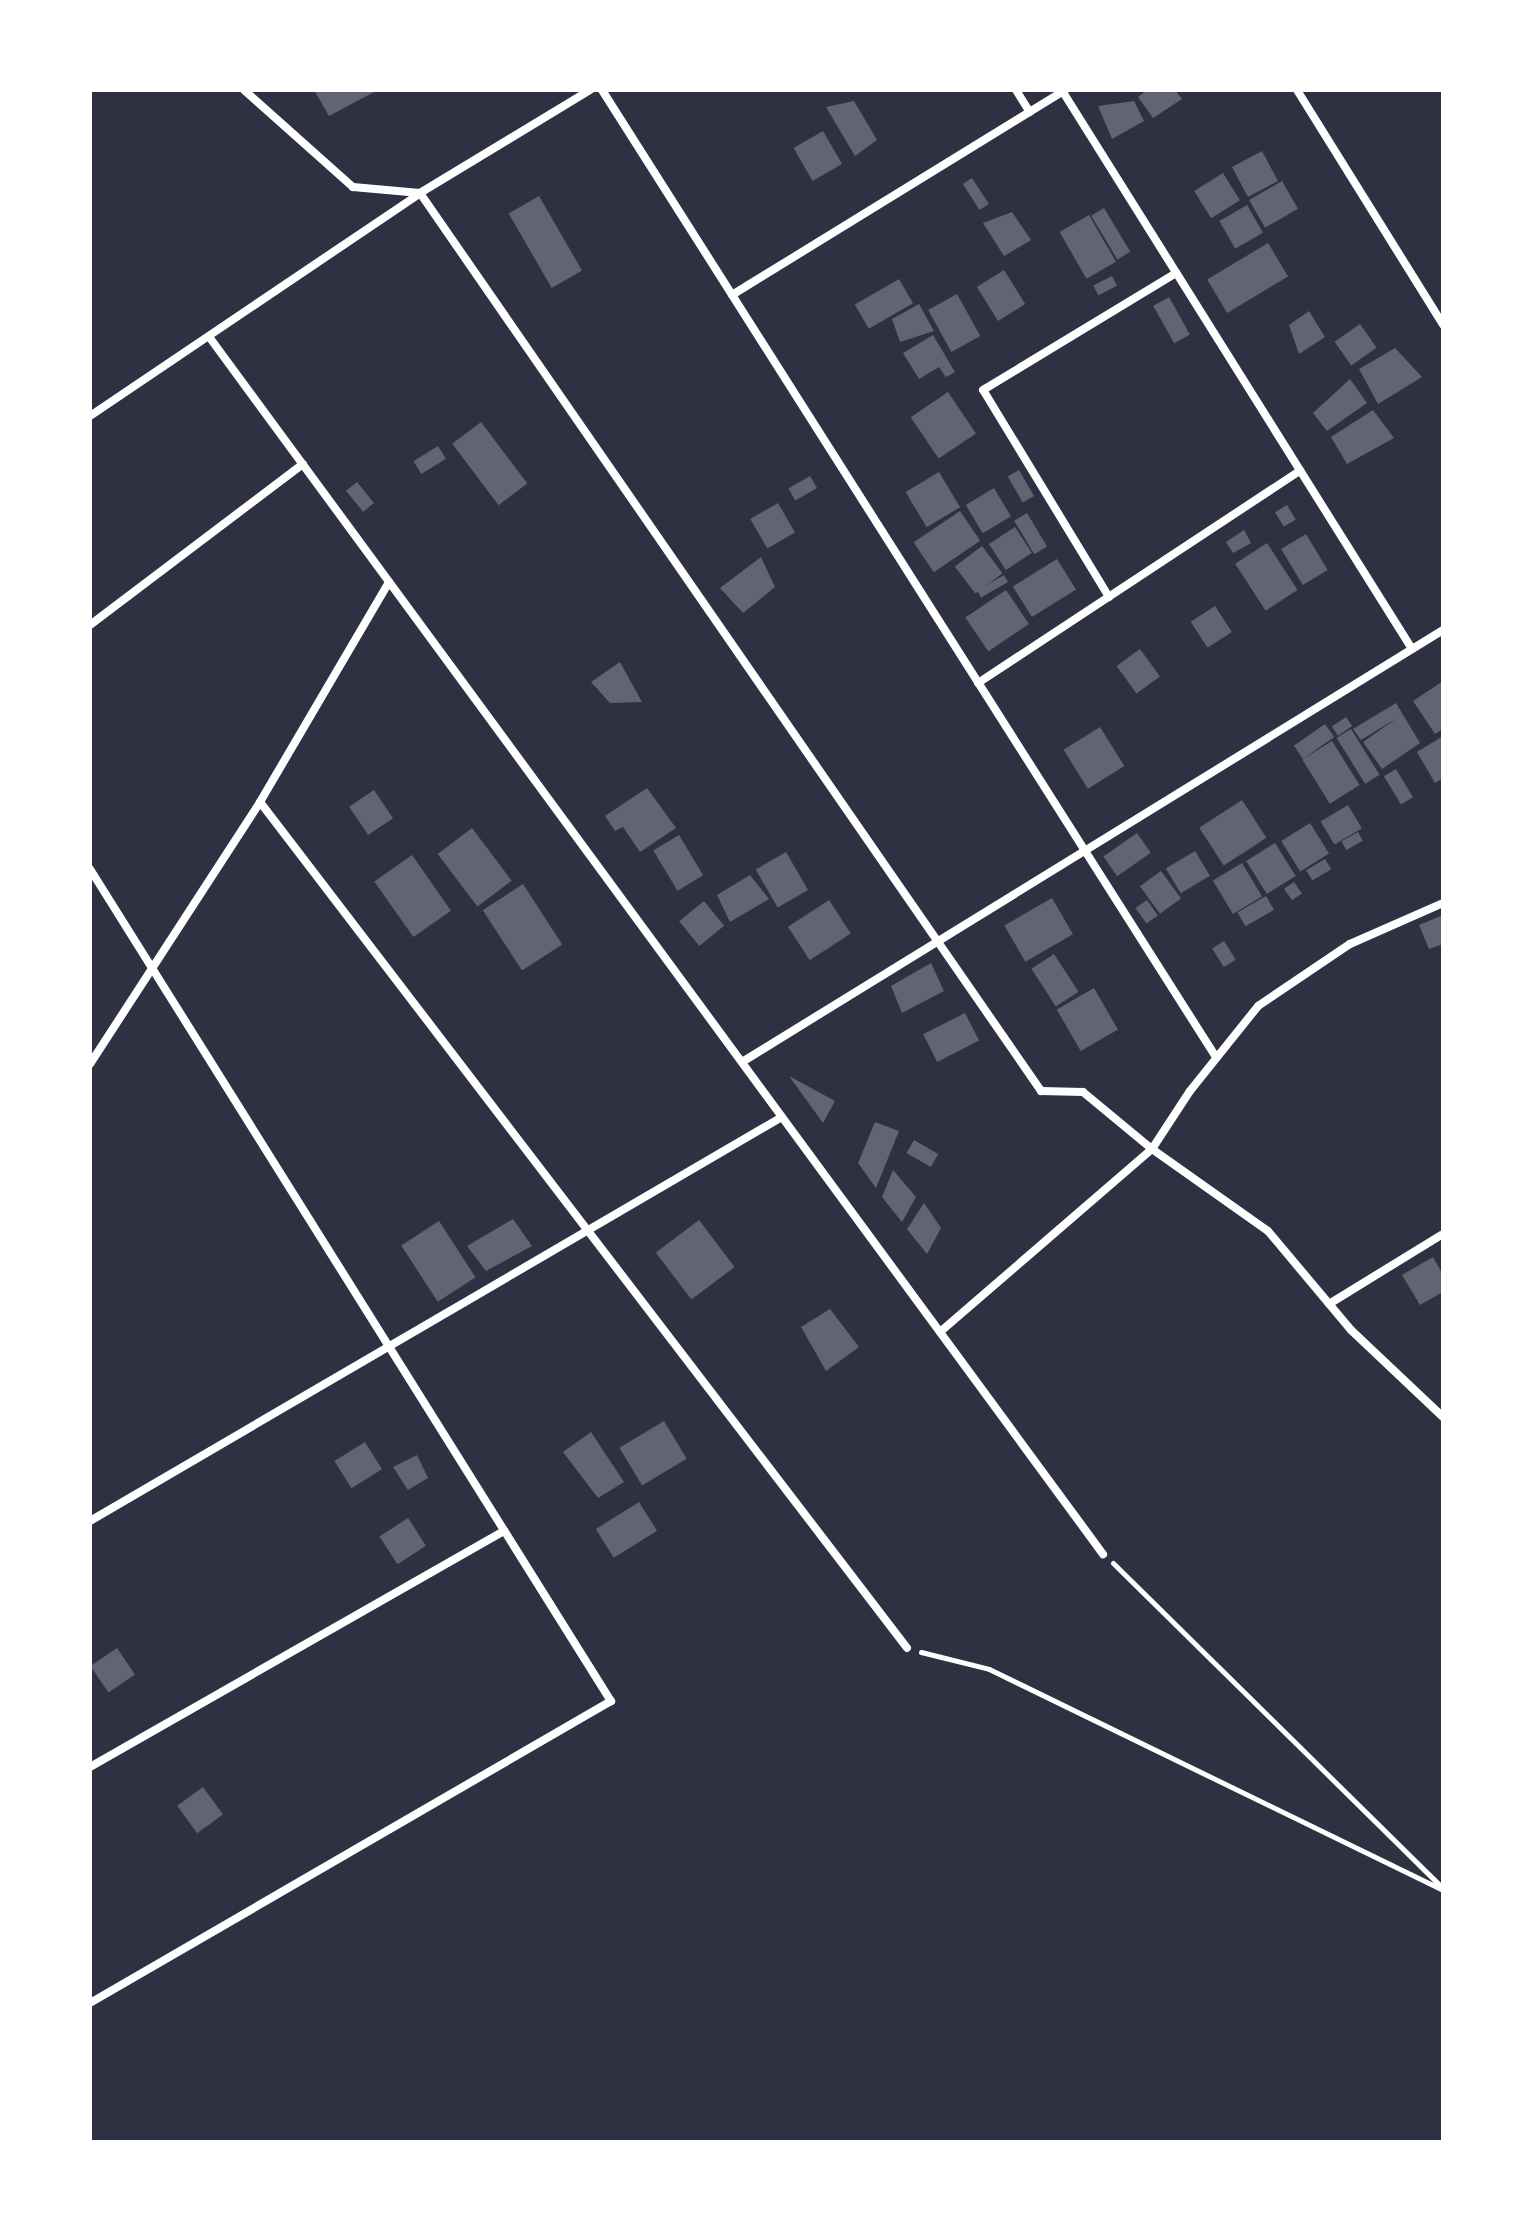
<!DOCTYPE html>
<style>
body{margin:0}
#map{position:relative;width:1533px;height:2232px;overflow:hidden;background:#2d3142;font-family:"Noto Sans",sans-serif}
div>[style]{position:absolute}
.building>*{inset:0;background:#626471;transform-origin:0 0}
.path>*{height:5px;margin:-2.5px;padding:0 2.5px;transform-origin:2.5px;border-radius:2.5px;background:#fff}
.minor>*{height:8px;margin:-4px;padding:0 4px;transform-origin:4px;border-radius:4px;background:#fff}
span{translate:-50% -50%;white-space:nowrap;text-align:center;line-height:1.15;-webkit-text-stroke:8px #fff;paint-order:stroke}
.frame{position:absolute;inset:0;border:92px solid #fff;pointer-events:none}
</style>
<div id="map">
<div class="building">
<div style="clip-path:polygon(314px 90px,373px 90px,374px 92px,329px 116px)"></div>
<div style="clip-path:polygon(1147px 90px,1175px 90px,1182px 99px,1153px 118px,1138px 97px)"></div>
<div style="clip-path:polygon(854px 101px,877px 140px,855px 156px,826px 107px)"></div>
<div style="clip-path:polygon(1134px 101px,1144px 121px,1112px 139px,1098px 106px)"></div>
<div style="left:823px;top:131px;width:38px;height:34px;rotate:60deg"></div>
<div style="left:1262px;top:151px;width:34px;height:34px;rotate:62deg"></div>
<div style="left:1223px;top:173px;width:32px;height:34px;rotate:58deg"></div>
<div style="left:972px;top:178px;width:31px;height:11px;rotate:57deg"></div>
<div style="left:1282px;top:181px;width:32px;height:38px;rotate:60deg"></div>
<div style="left:539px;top:196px;width:86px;height:35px;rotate:60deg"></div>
<div style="left:1247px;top:205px;width:32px;height:32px;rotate:60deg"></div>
<div style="left:1104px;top:208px;width:51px;height:15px;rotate:59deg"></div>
<div style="clip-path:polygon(1012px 212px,1031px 240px,1004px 256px,983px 223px)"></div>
<div style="left:1089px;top:215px;width:54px;height:34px;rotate:60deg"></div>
<div style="left:1268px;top:243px;width:39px;height:71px;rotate:59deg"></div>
<div style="left:1004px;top:270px;width:40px;height:32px;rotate:58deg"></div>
<div style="left:1112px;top:276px;width:11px;height:21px;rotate:63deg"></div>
<div style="left:899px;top:279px;width:28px;height:51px;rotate:60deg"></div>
<div style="left:957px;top:294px;width:48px;height:33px;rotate:61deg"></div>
<div style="left:1169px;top:297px;width:43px;height:18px;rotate:61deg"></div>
<div style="clip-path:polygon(919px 304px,934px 331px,900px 342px,892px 319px)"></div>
<div style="clip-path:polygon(1309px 311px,1325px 337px,1299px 354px,1289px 325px)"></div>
<div style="left:1360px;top:324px;width:29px;height:31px;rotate:55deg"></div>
<div style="clip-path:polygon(933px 335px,955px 372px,946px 377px,939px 367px,919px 379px,903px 353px)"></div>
<div style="clip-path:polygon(1395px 348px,1422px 377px,1378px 404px,1359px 369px)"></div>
<div style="clip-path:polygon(1350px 379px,1367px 403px,1327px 431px,1313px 413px)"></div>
<div style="left:948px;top:392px;width:50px;height:45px;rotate:56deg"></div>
<div style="clip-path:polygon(1373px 410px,1394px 438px,1347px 464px,1331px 437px)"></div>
<div style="left:481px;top:422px;width:77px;height:36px;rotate:53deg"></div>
<div style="left:438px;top:446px;width:15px;height:29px;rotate:58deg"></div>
<div style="left:1019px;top:470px;width:30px;height:13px;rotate:60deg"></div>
<div style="left:939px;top:472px;width:41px;height:39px;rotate:59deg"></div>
<div style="left:810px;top:476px;width:14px;height:25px;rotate:60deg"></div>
<div style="left:357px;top:482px;width:27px;height:14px;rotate:51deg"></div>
<div style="left:994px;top:488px;width:33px;height:33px;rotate:59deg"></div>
<div style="left:778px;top:503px;width:34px;height:32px;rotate:60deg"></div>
<div style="left:1287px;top:505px;width:17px;height:14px;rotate:59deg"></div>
<div style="left:960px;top:511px;width:36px;height:56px;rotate:56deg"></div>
<div style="left:1027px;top:513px;width:39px;height:15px;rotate:59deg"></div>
<div style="left:1015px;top:527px;width:31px;height:31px;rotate:57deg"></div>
<div style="clip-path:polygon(1244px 530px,1251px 543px,1233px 553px,1226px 542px)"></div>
<div style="left:1306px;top:534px;width:42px;height:29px;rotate:59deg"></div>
<div style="left:1267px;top:543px;width:56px;height:38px;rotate:57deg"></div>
<div style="left:982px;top:546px;width:34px;height:34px;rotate:53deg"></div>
<div style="clip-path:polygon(761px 557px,775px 587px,743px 613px,720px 588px)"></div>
<div style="left:1057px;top:559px;width:36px;height:52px;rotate:58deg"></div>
<div style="left:1004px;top:575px;width:8px;height:31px;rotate:60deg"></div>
<div style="left:1006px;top:590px;width:41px;height:49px;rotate:56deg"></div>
<div style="left:1215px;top:606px;width:31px;height:29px;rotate:57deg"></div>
<div style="left:1140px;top:649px;width:34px;height:29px;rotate:54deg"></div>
<div style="clip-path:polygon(620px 662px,642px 702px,610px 703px,591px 682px)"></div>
<div style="clip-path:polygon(1443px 681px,1443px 729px,1435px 734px,1413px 701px)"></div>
<div style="clip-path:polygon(1396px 703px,1420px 743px,1382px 769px,1363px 742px,1397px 718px,1361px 740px,1353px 729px)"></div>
<div style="left:1346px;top:717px;width:11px;height:17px;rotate:56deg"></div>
<div style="left:1325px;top:724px;width:16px;height:38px;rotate:55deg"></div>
<div style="left:1100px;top:727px;width:46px;height:43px;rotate:58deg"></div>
<div style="left:1351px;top:729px;width:54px;height:17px;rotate:58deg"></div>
<div style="clip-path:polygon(1443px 736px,1443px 778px,1435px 783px,1417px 752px)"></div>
<div style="left:1332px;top:741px;width:52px;height:35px;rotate:58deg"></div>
<div style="left:1396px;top:769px;width:33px;height:14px;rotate:59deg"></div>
<div style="clip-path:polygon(647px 788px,676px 828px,640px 852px,623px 827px,615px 831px,605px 816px)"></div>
<div style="left:374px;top:790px;width:34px;height:30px;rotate:56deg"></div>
<div style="left:1242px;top:800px;width:45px;height:51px;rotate:57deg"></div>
<div style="left:1348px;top:805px;width:27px;height:32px;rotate:59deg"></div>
<div style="left:1310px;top:823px;width:36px;height:34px;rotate:58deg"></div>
<div style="left:472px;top:828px;width:66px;height:43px;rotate:53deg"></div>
<div style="left:1358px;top:832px;width:10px;height:19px;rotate:61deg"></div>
<div style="left:1137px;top:833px;width:24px;height:41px;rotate:55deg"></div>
<div style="left:679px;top:835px;width:47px;height:30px;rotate:59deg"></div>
<div style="left:1275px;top:843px;width:39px;height:34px;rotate:58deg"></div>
<div style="left:1195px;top:851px;width:29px;height:34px;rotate:59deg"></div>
<div style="left:786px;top:852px;width:44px;height:35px;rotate:60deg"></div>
<div style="left:412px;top:855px;width:68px;height:46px;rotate:55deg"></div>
<div style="left:1325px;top:859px;width:12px;height:22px;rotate:59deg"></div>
<div style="left:1242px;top:863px;width:39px;height:34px;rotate:59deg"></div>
<div style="left:1161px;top:871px;width:34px;height:26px;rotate:54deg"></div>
<div style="clip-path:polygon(750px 875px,769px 899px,730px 922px,717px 895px)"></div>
<div style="left:1294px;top:882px;width:14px;height:12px;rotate:56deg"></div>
<div style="left:523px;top:884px;width:72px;height:48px;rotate:57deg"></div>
<div style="left:1266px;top:896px;width:16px;height:33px;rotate:60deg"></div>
<div style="left:1052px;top:898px;width:42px;height:55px;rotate:60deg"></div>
<div style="left:829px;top:900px;width:40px;height:49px;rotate:57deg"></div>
<div style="left:1147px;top:900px;width:19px;height:14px;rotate:55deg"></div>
<div style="left:704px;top:901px;width:32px;height:32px;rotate:51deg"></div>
<div style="clip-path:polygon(1443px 915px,1443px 944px,1429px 949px,1419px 925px)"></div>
<div style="left:1224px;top:941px;width:22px;height:14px;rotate:58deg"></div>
<div style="left:1054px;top:954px;width:45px;height:27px;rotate:57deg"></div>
<div style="clip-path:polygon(931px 963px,944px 991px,902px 1013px,891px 986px)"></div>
<div style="left:1094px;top:988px;width:48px;height:43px;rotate:60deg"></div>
<div style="left:965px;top:1013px;width:31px;height:47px;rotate:63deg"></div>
<div style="clip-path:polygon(789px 1076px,835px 1101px,823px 1123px)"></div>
<div style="clip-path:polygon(875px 1122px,899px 1131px,876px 1188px,858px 1163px)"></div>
<div style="left:914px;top:1140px;width:28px;height:15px;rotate:30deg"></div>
<div style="clip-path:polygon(893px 1170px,916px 1197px,902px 1222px,882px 1197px)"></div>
<div style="clip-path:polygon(924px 1203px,941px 1228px,927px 1254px,907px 1229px)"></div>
<div style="clip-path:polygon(513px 1219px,532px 1246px,486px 1271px,467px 1246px)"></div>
<div style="left:699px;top:1220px;width:59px;height:54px;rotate:53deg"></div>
<div style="left:439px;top:1221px;width:67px;height:45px;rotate:57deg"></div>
<div style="clip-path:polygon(1433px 1257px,1443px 1275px,1443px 1292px,1420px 1305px,1402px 1275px)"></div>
<div style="clip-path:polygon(830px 1309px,859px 1347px,826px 1371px,801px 1327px)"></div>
<div style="left:664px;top:1421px;width:44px;height:52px;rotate:59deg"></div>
<div style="clip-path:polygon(591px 1432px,624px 1482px,598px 1498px,563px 1452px)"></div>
<div style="left:365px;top:1442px;width:32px;height:36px;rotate:58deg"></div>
<div style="clip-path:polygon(417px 1455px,428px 1478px,408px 1490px,393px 1467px)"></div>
<div style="left:639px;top:1502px;width:34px;height:51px;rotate:58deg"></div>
<div style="left:408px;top:1518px;width:33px;height:34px;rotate:57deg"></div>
<div style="left:117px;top:1648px;width:32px;height:32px;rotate:56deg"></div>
<div style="left:203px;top:1787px;width:34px;height:32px;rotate:54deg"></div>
</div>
<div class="path">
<div style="left:1113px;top:1563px;width:462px;rotate:44.6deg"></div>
<div style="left:921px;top:1652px;width:70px;rotate:14deg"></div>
<div style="left:989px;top:1669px;width:505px;rotate:25.96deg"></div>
</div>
<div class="minor">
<div style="left:244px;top:90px;width:146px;rotate:41.7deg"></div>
<div style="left:353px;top:187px;width:67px;rotate:5.1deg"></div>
<div style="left:420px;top:193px;width:1092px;rotate:55.33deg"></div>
<div style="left:1041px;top:1091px;width:42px;rotate:1.4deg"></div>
<div style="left:1083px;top:1092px;width:89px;rotate:39.6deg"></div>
<div style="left:1152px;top:1149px;width:142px;rotate:35.3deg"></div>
<div style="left:1268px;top:1231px;width:129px;rotate:50deg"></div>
<div style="left:1351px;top:1330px;width:127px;rotate:43.4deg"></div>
<div style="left:602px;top:90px;width:1145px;rotate:57.59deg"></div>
<div style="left:1016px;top:90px;width:26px;rotate:58deg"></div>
<div style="left:1297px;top:90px;width:277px;rotate:58.1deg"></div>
<div style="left:1063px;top:92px;width:657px;rotate:57.93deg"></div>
<div style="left:732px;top:295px;width:391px;rotate:-31.6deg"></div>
<div style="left:210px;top:338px;width:1509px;rotate:53.71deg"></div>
<div style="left:90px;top:416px;width:398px;rotate:-34deg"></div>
<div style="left:420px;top:193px;width:199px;rotate:-31.2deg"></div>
<div style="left:1109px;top:597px;width:242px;rotate:-121.3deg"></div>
<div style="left:983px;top:390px;width:226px;rotate:-31.2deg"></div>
<div style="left:90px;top:625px;width:267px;rotate:-37.1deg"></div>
<div style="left:978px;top:683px;width:386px;rotate:-33.4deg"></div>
<div style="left:260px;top:802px;width:1065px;rotate:52.59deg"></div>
<div style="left:90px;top:869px;width:982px;rotate:57.95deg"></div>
<div style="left:611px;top:1701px;width:602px;rotate:149.9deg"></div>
<div style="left:742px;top:1062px;width:823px;rotate:-31.64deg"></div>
<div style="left:90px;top:1064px;width:312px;rotate:-57deg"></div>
<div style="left:260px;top:802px;width:255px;rotate:-59.6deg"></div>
<div style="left:1329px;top:1304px;width:134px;rotate:-31.6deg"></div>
<div style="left:940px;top:1332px;width:280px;rotate:-40.8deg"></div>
<div style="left:1152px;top:1149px;width:69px;rotate:-56.8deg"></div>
<div style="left:1190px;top:1091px;width:109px;rotate:-51.3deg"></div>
<div style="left:1258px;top:1006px;width:111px;rotate:-34deg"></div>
<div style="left:1350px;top:944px;width:102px;rotate:-23.8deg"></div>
<div style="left:90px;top:1521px;width:801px;rotate:-30.28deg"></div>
<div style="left:90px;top:1767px;width:477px;rotate:-29.7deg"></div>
</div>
<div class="frame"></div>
</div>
